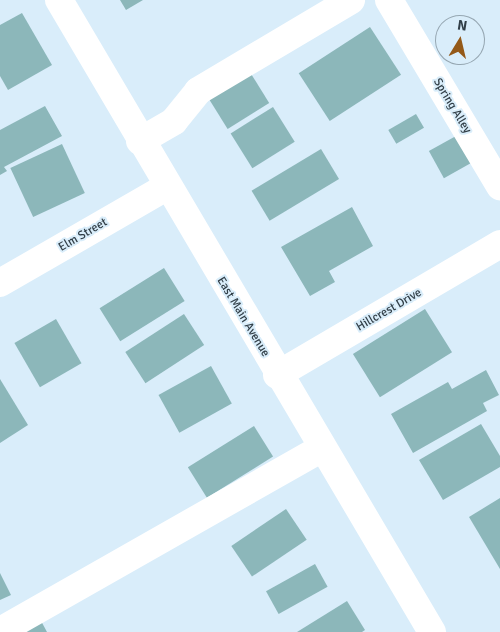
<!DOCTYPE html>
<style>
body{margin:0}
#map{position:relative;width:500px;height:632px;overflow:hidden;background:#d9edfa;font-family:Signika,sans-serif}
div>[style]{position:absolute}
.building>*{inset:0;background:#8cb7ba;transform-origin:0 0}
.minor>*{height:28px;margin:-14px;padding:0 14px;transform-origin:14px;border-radius:14px;background:#fff}
span{translate:-50% -50%;white-space:nowrap;text-align:center;line-height:1.15;-webkit-text-stroke:4px #d9edfa;paint-order:stroke}
.street-label{font-size:12px;color:#313e47}
.north{position:absolute;left:435px;top:15px;width:50px;height:50px;box-sizing:border-box;background:#d9edfa;border:1px solid #96a7b2;border-radius:50%;rotate:9deg;font-size:14px;font-weight:700;line-height:20px;text-align:center;color:#313e47}
.north::after{content:'';display:block;margin:auto;width:18px;height:22px;background:#945918;clip-path:polygon(50% 0,100% 100%,50% 72%,0 100%)}
</style>
<div id="map">
<div class="building">
<div style="clip-path:polygon(120px 0,143px 0,126px 10px)"></div>
<div style="clip-path:polygon(22px 13px,52px 65px,8px 90px,0 76px,0 25px)"></div>
<div style="left:370px;top:27px;width:57px;height:85px;rotate:57deg"></div>
<div style="left:248px;top:69px;width:40px;height:49px;rotate:58deg"></div>
<div style="clip-path:polygon(45px 106px,62px 136px,4px 167px,7px 171px,0 175px,0 130px)"></div>
<div style="left:273px;top:107px;width:41px;height:50px;rotate:58deg"></div>
<div style="left:416px;top:114px;width:16px;height:32px;rotate:60deg"></div>
<div style="left:456px;top:136px;width:31px;height:31px;rotate:61deg"></div>
<div style="left:62px;top:144px;width:54px;height:57px;rotate:65deg"></div>
<div style="left:321px;top:149px;width:35px;height:81px;rotate:59deg"></div>
<div style="clip-path:polygon(352px 207px,373px 246px,329px 271px,335px 282px,310px 296px,281px 247px)"></div>
<div style="left:164px;top:268px;width:39px;height:76px;rotate:58deg"></div>
<div style="left:425px;top:309px;width:51px;height:85px;rotate:58deg"></div>
<div style="left:184px;top:314px;width:37px;height:70px;rotate:57deg"></div>
<div style="left:56px;top:319px;width:51px;height:48px;rotate:60deg"></div>
<div style="left:211px;top:366px;width:43px;height:60px;rotate:61deg"></div>
<div style="clip-path:polygon(486px 370px,499px 395px,483px 403px,487px 411px,413px 453px,391px 414px,448px 382px,452px 389px)"></div>
<div style="clip-path:polygon(0 379px,28px 425px,0 443px)"></div>
<div style="clip-path:polygon(481px 424px,500px 456px,500px 467px,443px 500px,419px 460px)"></div>
<div style="left:254px;top:426px;width:36px;height:78px;rotate:58deg"></div>
<div style="clip-path:polygon(500px 498px,500px 569px,469px 517px)"></div>
<div style="left:286px;top:509px;width:37px;height:66px;rotate:56deg"></div>
<div style="left:315px;top:564px;width:26px;height:56px;rotate:61deg"></div>
<div style="clip-path:polygon(0 573px,11px 595px,0 600px)"></div>
<div style="clip-path:polygon(347px 601px,365px 630px,362px 632px,297px 632px)"></div>
<div style="clip-path:polygon(40px 619px,47px 632px,19px 632px)"></div>
</div>
<div class="minor">
<div style="left:59px;top:0;width:734px;rotate:59.45deg"></div>
<div style="left:389px;top:0;width:217px;rotate:59.2deg"></div>
<div style="left:140px;top:141px;width:39px;rotate:-30deg"></div>
<div style="left:174px;top:121px;width:38px;rotate:-51deg"></div>
<div style="left:198px;top:91px;width:178px;rotate:-30.7deg"></div>
<div style="left:0;top:283px;width:192px;rotate:-30deg"></div>
<div style="left:277px;top:375px;width:259px;rotate:-30.4deg"></div>
<div style="left:0;top:631px;width:370px;rotate:-29.6deg"></div>
</div>
<div class="street-label">
<span style="left:452px;top:106px;rotate:59deg">Spring Alley</span>
<span style="left:83px;top:235px;rotate:-30deg">Elm Street</span>
<span style="left:389px;top:310px;rotate:-30deg">Hillcrest Drive</span>
<span style="left:243px;top:317px;rotate:59deg">East Main Avenue</span>
</div>
<div class="north">N</div>
</div>
